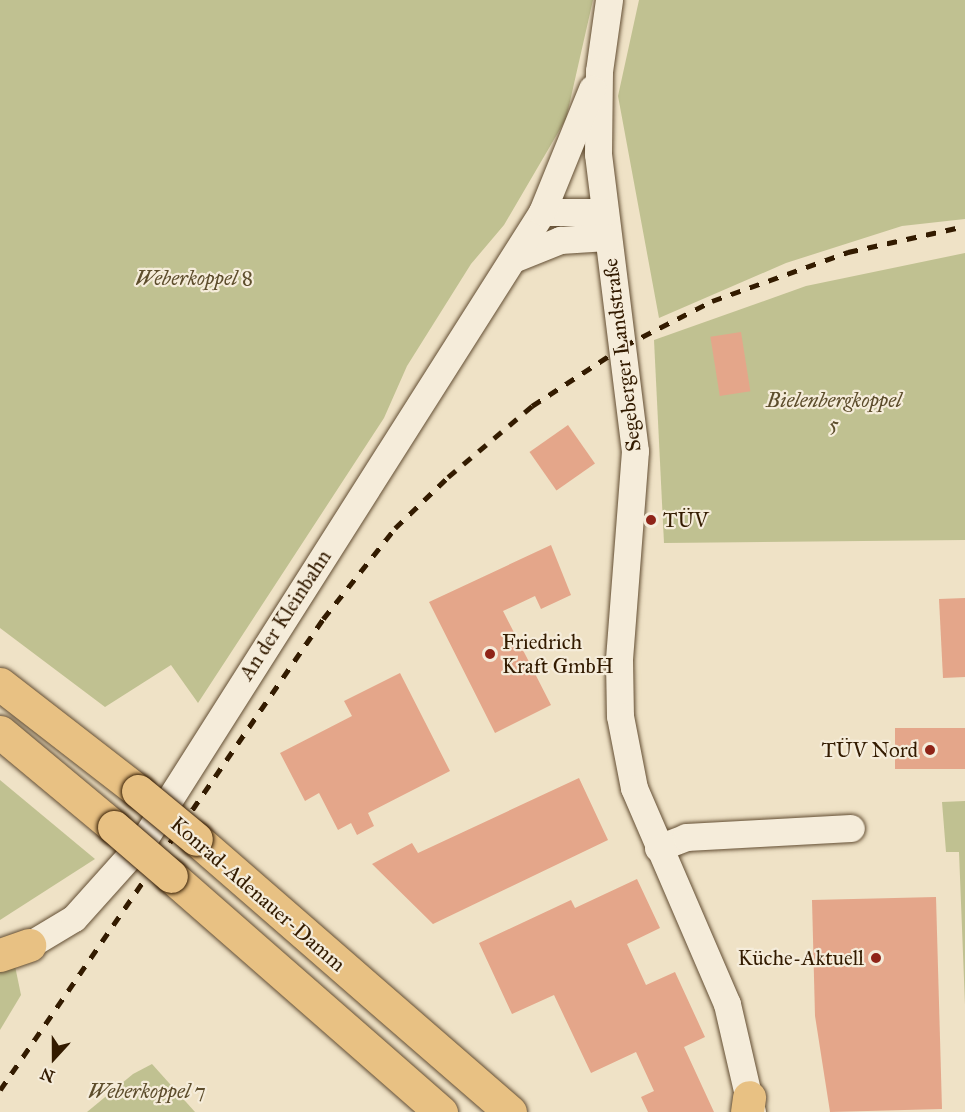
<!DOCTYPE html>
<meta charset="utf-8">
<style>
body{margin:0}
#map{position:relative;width:965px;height:1112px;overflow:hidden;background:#efe2c6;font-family:"IM FELL Great Primer",serif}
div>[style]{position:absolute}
.green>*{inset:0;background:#c0c191}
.building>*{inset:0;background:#e4a68a;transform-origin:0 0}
.roads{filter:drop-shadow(0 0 2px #624d32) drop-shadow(0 0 2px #624d32)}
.minor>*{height:27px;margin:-13.5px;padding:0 13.5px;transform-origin:13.5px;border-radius:13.5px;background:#f5ecda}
.trunk>*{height:33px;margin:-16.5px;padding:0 16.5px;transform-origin:16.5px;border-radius:16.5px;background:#e8c183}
.rail>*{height:4.5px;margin-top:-2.25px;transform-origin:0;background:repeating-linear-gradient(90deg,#331b00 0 10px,transparent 0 20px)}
.bridges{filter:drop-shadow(0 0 2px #331b00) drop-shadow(0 0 2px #331b00)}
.trunk-bridge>*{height:33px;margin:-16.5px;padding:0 16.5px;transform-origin:16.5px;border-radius:16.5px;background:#e8c183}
.dots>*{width:16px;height:16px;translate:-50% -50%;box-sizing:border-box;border:3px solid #f5ecda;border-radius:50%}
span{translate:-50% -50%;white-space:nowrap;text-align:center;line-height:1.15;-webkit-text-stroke:4.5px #f5ecda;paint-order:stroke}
.park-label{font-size:21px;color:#5d4d2c;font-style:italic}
.street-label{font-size:21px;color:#331b00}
.poi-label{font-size:21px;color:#331b00}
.left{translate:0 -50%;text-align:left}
.right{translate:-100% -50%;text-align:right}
.north{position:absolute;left:24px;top:1028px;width:60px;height:60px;-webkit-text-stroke:4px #f5ecda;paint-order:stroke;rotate:201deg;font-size:16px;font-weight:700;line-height:24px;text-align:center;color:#331b00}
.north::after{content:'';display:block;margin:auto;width:21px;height:27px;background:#331b00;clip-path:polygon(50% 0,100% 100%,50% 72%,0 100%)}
</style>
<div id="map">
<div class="green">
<div style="clip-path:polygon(0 0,593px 0,566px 119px,504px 225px,471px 264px,407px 366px,384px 418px,198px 703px,171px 665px,105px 707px,0 628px)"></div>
<div style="clip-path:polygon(639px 0,965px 0,965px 219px,902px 226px,786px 263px,659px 318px,618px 96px)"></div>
<div style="clip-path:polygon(965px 253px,965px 540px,664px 543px,654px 340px,806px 286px)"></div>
<div style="clip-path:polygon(0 780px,95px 859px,0 920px)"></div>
<div style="clip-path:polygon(965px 801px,965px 1005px,959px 852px,946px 852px,942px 802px)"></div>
<div style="clip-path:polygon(15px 966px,21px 995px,0 1030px,0 972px)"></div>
<div style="clip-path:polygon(152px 1064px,195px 1112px,87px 1112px,133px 1074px)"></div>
</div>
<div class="building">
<div style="left:741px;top:332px;width:60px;height:31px;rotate:81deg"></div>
<div style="left:568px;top:425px;width:47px;height:47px;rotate:55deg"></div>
<div style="clip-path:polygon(551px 545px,571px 595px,541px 609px,535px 596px,503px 611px,551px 705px,495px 733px,429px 602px)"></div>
<div style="clip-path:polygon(965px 598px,965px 677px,943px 678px,939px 599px)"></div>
<div style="clip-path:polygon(400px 673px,450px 771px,368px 813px,374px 826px,357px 835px,351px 823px,338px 830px,319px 793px,305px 801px,280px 753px,352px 716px,344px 701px)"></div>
<div style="left:965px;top:728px;width:41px;height:70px;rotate:90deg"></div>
<div style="clip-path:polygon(579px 778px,608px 840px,433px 924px,372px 864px,412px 843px,418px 853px)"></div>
<div style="clip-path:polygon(637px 879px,660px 928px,627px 944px,646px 985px,675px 972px,705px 1037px,684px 1047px,714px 1112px,648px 1112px,641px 1097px,654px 1091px,636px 1052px,591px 1073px,554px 995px,512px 1014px,479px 943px,571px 900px,575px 908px)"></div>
<div style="clip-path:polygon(936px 897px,942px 1109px,830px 1112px,815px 1016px,812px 900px)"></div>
</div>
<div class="roads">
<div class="minor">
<div style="left:609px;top:0;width:72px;rotate:98deg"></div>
<div style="left:599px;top:71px;width:83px;rotate:90.7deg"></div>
<div style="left:598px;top:154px;width:299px;rotate:82.9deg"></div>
<div style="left:635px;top:451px;width:210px;rotate:94.4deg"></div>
<div style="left:619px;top:660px;width:56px;rotate:89deg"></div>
<div style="left:620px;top:716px;width:73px;rotate:79deg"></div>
<div style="left:634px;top:788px;width:235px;rotate:66.7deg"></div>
<div style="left:727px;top:1004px;width:111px;rotate:77deg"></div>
<div style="left:542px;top:212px;width:62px"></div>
<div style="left:513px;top:259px;width:51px;rotate:-22deg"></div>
<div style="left:560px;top:240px;width:47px;rotate:-3.7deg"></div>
<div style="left:658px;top:848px;width:30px;rotate:-21deg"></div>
<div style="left:686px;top:837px;width:165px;rotate:-3.1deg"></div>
<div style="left:29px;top:945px;width:52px;rotate:-31deg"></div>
<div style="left:74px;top:918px;width:103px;rotate:-48.1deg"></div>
<div style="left:143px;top:841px;width:745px;rotate:-57.61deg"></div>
<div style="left:542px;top:212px;width:133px;rotate:-67.9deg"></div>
</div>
<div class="trunk">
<div style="left:0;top:684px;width:175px;rotate:37.8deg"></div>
<div style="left:0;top:732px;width:148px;rotate:39.8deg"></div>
<div style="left:196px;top:839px;width:416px;rotate:41deg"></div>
<div style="left:171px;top:876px;width:359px;rotate:41.2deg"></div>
<div style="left:0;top:955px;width:31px;rotate:-19deg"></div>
<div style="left:747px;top:1112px;width:15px;rotate:-82deg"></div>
</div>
</div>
<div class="rail">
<div style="left:0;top:1090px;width:571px;rotate:-55.56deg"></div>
<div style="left:323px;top:619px;width:116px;rotate:-51.6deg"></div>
<div style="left:395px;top:528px;width:74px;rotate:-43.9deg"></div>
<div style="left:448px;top:477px;width:110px;rotate:-40.2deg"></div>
<div style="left:532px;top:406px;width:110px;rotate:-33.1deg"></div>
<div style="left:624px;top:346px;width:99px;rotate:-27.1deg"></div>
<div style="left:712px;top:301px;width:145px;rotate:-19.8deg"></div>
<div style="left:848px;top:252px;width:120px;rotate:-12.5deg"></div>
</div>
<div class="bridges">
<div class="trunk-bridge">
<div style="left:138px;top:791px;width:75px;rotate:39.6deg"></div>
<div style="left:114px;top:827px;width:75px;rotate:40.7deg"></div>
</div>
</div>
<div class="dots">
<div style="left:651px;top:520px;background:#8f2418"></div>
<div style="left:490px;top:654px;background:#8f2418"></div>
<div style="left:930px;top:750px;background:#8f2418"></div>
<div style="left:876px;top:958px;background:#8f2418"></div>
</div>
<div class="park-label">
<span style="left:194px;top:278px">Weberkoppel 8</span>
<span style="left:834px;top:412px">Bielenbergkoppel<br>5</span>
<span style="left:147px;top:1091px">Weberkoppel 7</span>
</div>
<div class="street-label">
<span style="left:622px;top:355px;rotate:-97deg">Segeberger Landstraße</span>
<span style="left:285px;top:615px;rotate:-57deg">An der Kleinbahn</span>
<span style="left:258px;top:894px;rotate:41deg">Konrad-Adenauer-Damm</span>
</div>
<div class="poi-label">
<span class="left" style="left:663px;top:520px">TÜV</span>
<span class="left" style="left:502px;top:654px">Friedrich<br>Kraft GmbH</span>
<span class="right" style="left:918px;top:750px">TÜV Nord</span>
<span class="right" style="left:864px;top:958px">Küche-Aktuell</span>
</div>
<div class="north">N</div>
</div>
